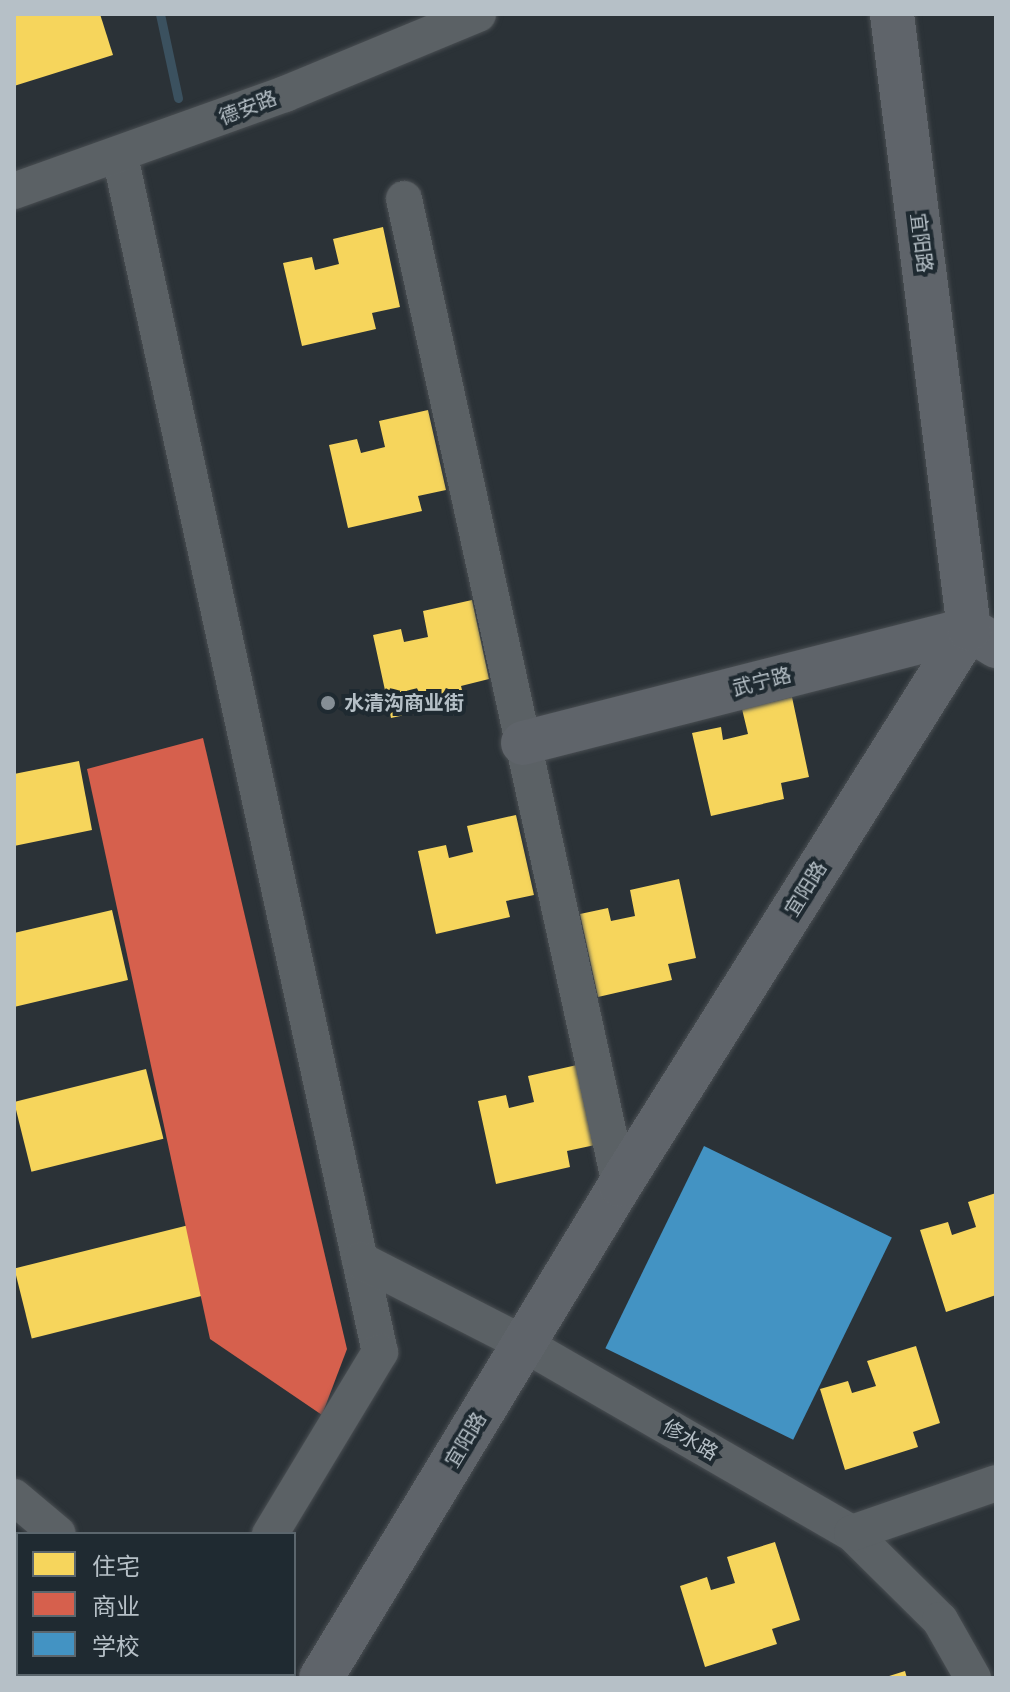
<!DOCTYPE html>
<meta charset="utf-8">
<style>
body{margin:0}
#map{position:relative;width:1010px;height:1692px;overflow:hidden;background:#2b3237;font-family:Inter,"Noto Sans SC",sans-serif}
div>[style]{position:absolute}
.homes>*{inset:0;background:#f6d55c;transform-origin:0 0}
.shops>*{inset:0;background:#d6604d}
.schools>*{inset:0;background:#4393c3;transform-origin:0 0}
.stream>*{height:9px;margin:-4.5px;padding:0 4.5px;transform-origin:4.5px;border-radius:4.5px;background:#3b515f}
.roads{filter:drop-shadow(0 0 2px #494e52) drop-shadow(0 0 2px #494e52)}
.street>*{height:36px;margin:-18px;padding:0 18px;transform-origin:18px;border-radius:18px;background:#5b6165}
.secondary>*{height:44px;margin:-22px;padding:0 22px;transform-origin:22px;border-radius:22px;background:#5f646a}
.dots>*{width:22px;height:22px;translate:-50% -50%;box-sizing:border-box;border:4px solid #1f2a31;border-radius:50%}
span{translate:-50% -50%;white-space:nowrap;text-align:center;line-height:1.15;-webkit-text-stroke:8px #1f2a31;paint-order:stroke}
.street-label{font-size:20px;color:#b6c0c7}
.poi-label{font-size:20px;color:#b6c0c7;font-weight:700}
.left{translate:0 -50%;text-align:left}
.frame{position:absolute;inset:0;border:16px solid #b6c0c7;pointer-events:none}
.legend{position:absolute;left:16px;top:1532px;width:280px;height:144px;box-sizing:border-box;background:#1f2a31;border:2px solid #5b666d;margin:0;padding:10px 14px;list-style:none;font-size:24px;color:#b6c0c7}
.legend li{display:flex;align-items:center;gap:16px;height:40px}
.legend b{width:40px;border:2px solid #5b666d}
</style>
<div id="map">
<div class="homes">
<div style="clip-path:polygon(14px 14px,100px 14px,113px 55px,14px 86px)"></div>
<div style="clip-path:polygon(383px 227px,400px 307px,372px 313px,376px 329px,302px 346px,283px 263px,312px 257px,315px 270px,339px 264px,333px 239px)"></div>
<div style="clip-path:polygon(428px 410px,446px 490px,418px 496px,422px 511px,348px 528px,329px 445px,357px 439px,361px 453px,385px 447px,379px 421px)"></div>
<div style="clip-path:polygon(472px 600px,489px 679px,461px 686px,465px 702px,391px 718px,373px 635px,401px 629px,404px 642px,428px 637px,423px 611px)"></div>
<div style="clip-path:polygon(792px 697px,809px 777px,781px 783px,784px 799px,711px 816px,692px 733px,721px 727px,723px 740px,748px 734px,742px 709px)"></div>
<div style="left:200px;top:759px;width:53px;height:108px;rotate:78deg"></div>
<div style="clip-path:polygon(79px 761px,92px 830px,14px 846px,14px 774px)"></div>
<div style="clip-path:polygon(516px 815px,534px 895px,506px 901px,510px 917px,436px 934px,418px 851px,446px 845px,449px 858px,473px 852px,467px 826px)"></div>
<div style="clip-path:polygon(679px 879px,696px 958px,668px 964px,672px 980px,598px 997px,580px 914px,608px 908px,611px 921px,635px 916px,630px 890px)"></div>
<div style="clip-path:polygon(112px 910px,128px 980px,14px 1007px,14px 933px)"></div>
<div style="left:237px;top:911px;width:52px;height:108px;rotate:78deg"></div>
<div style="left:277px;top:1064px;width:53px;height:108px;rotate:78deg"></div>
<div style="clip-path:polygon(577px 1065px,595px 1145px,567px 1151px,570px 1167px,496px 1184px,478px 1101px,506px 1095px,509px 1108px,534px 1102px,528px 1076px)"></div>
<div style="left:146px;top:1069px;width:72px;height:136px;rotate:76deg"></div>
<div style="clip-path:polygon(996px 1193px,996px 1295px,946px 1312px,920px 1230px,948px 1222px,952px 1235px,976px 1227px,968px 1202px)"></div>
<div style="left:189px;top:1225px;width:72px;height:180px;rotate:76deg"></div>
<div style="left:311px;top:1225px;width:52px;height:108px;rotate:78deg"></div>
<div style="clip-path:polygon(916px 1346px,940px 1423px,913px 1432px,918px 1447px,845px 1470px,820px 1389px,848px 1381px,852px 1393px,876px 1386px,867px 1361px)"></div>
<div style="clip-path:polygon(775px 1542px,800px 1620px,772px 1629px,777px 1644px,705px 1667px,680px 1586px,707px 1577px,711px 1590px,735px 1583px,727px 1557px)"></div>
<div style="clip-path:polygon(905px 1671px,907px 1678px,886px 1678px,886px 1677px)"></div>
</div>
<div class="shops">
<div style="clip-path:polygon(203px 738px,347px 1349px,322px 1415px,210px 1339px,87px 769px)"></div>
</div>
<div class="schools">
<div style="left:704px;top:1146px;width:209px;height:225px;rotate:26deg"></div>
</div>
<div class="stream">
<div style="left:160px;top:14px;width:86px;rotate:77.9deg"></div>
</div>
<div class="roads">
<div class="street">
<div style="left:120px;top:156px;width:1224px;rotate:77.74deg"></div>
<div style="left:380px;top:1352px;width:213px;rotate:121.1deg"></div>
<div style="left:14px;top:191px;width:288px;rotate:-19.7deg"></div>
<div style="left:285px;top:94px;width:209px;rotate:-22.5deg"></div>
<div style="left:404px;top:199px;width:1009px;rotate:77.64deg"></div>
<div style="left:360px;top:1260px;width:184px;rotate:27.1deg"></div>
<div style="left:524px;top:1344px;width:379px;rotate:30deg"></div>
<div style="left:852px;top:1533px;width:124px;rotate:44.7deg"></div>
<div style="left:940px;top:1620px;width:67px;rotate:60.4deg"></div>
<div style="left:14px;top:1497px;width:57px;rotate:40.1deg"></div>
<div style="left:852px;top:1533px;width:152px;rotate:-19.1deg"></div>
<div style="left:181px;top:1678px;width:4px;rotate:-63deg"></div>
</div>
<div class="secondary">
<div style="left:523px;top:743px;width:460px;rotate:-14.3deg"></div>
<div style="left:969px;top:629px;width:32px;rotate:32deg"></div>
<div style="left:321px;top:1678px;width:577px;rotate:-58.76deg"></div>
<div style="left:620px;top:1185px;width:656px;rotate:-57.88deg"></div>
<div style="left:969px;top:629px;width:620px;rotate:-97.14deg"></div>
</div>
</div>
<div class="dots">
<div style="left:328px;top:703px;background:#858e95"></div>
</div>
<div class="street-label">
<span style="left:248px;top:108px;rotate:-21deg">德安路</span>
<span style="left:921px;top:243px;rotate:83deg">宜阳路</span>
<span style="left:762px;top:682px;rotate:-14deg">武宁路</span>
<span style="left:806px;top:889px;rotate:-58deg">宜阳路</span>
<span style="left:466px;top:1440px;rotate:-59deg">宜阳路</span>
<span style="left:690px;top:1440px;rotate:30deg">修水路</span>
</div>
<div class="poi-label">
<span class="left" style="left:344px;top:703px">水清沟商业街</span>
</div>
<div class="frame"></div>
<ul class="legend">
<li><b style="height:22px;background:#f6d55c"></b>住宅</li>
<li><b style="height:22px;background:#d6604d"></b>商业</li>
<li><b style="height:22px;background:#4393c3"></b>学校</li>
</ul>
</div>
